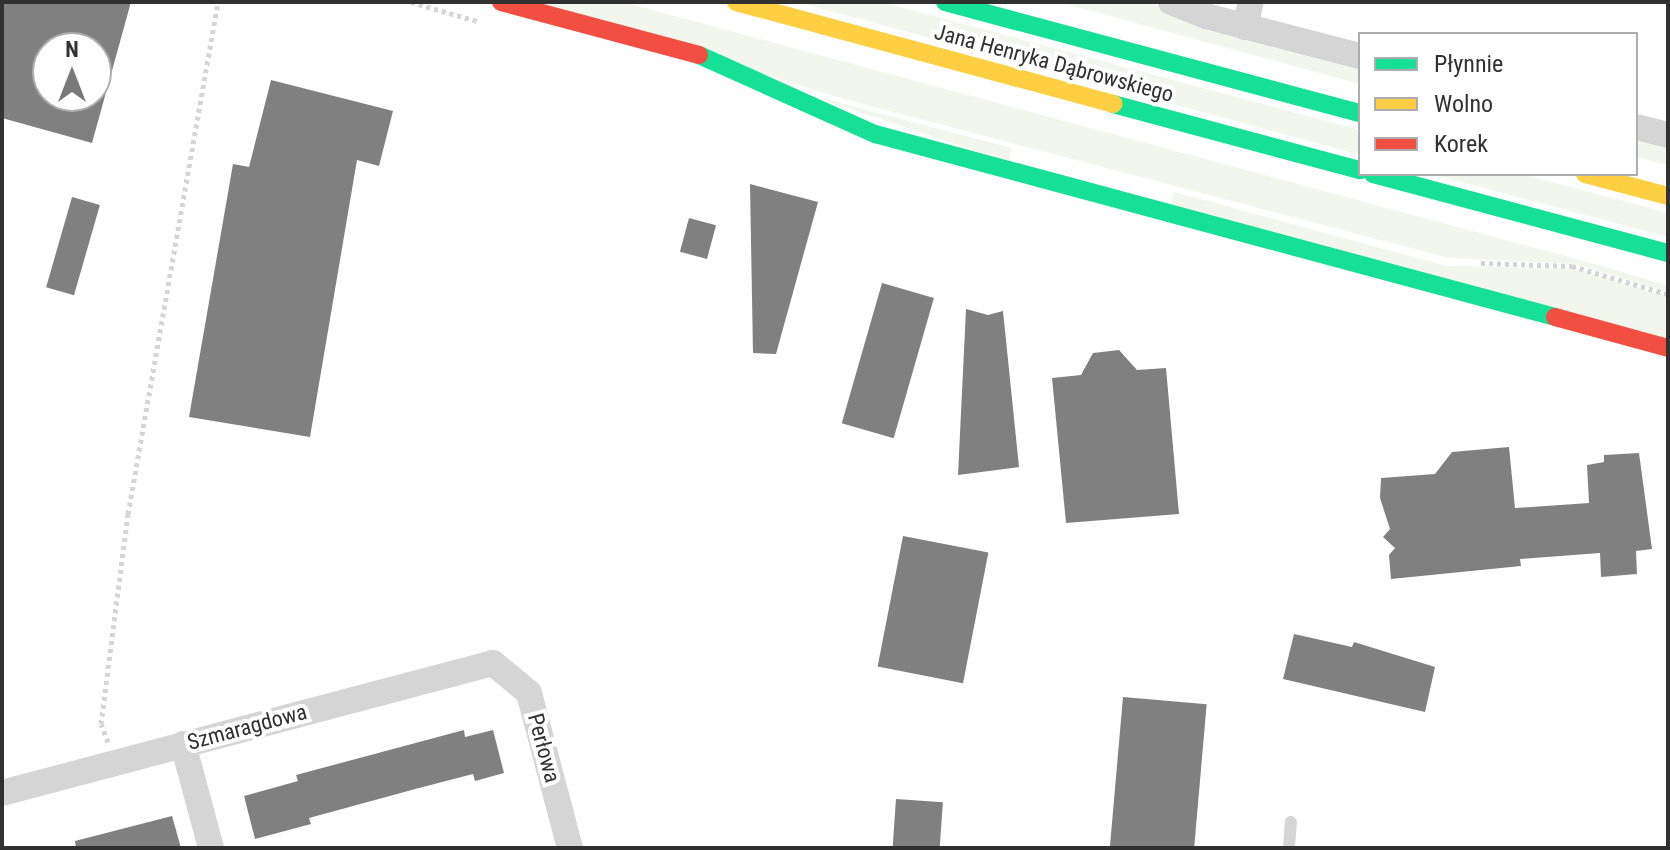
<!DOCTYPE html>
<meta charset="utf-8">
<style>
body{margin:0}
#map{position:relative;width:1670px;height:850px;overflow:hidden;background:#fff;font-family:"Roboto Condensed",sans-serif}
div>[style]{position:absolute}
.green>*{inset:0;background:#f3f6ed}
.building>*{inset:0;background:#808080;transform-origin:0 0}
.path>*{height:5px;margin-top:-2.5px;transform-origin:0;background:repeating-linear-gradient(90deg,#d5d5d5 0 4px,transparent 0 8px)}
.lane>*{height:12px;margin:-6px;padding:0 6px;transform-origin:6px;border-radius:6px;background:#d5d5d5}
.street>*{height:26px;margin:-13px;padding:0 13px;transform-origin:13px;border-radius:13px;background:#d5d5d5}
.fast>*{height:18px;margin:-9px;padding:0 9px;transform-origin:9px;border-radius:9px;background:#16e098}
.slow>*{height:18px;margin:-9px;padding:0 9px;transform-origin:9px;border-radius:9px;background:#ffcf43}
.jam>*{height:18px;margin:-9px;padding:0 9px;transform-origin:9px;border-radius:9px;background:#f24e42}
span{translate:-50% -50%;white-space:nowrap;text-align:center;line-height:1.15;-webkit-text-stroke:8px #fff;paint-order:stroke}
.street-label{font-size:22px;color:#313131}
.frame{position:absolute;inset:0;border:4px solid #313131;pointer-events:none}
.legend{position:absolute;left:1358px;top:32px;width:280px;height:144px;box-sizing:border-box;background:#fff;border:2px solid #adadad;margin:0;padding:10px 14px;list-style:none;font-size:24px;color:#313131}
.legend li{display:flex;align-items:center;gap:16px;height:40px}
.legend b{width:40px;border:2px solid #adadad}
.north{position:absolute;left:32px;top:32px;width:80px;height:80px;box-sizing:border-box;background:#fff;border:2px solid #adadad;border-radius:50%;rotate:0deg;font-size:22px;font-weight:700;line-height:32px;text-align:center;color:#313131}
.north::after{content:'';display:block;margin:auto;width:28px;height:36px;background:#797979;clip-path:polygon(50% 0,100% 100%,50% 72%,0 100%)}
</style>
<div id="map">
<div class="green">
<div style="clip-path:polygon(527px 2px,623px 2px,1606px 267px,1668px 286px,1668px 292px,1575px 264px,1449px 258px,844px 99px)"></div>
<div style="clip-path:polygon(797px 2px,882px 2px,1360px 130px,1360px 155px)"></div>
<div style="clip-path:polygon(1058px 2px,1151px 2px,1190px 23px,1360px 68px,1360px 84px)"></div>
<div style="clip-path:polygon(806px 94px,1012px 148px,1009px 162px)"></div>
<div style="clip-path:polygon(1636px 140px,1668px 147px,1668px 165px,1636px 157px)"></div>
<div style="clip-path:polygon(1431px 174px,1522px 174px,1668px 213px,1668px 237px)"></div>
<div style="clip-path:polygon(1174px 192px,1447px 266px,1574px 269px,1668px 297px,1668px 339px,1171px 205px)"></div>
</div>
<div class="building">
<div style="clip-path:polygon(evenodd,2px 2px,131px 2px,92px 143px,2px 118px,2px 2px,48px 48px,96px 48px,96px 96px,48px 96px,48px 48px)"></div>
<div style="clip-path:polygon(271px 80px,393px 111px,379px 166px,357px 160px,310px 437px,189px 417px,233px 164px,249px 167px)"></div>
<div style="clip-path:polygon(750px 184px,818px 202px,776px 354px,753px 353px)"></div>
<div style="left:72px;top:197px;width:29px;height:94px;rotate:16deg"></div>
<div style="left:689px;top:218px;width:28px;height:35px;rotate:15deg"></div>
<div style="left:882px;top:283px;width:54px;height:146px;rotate:16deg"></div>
<div style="clip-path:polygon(966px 309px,988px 315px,1003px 311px,1019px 467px,958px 475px)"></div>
<div style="clip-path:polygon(1119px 350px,1137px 370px,1166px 368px,1179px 514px,1066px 523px,1052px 378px,1081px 375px,1093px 353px)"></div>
<div style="clip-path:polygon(1509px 447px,1515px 508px,1589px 503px,1587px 465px,1604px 462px,1604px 455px,1639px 453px,1652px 549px,1636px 551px,1637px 574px,1601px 577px,1600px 553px,1520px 559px,1521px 566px,1391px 579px,1389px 555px,1395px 548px,1383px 537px,1390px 529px,1380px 498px,1381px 478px,1435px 474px,1452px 452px)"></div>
<div style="left:903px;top:536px;width:87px;height:133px;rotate:11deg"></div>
<div style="clip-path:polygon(1294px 634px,1352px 647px,1354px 642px,1435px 667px,1425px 712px,1283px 679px)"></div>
<div style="left:1123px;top:697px;width:84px;height:152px;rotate:5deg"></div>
<div style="clip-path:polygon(464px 730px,465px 737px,493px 730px,504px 773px,475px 781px,473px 774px,419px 788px,309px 818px,311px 824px,255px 839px,244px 796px,298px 781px,296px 775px)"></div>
<div style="left:896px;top:799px;width:47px;height:49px;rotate:4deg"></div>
<div style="clip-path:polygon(172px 816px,181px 848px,76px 848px,75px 841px)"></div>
</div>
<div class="path">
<div style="left:411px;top:2px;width:69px;rotate:16.1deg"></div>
<div style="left:1481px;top:263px;width:91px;rotate:1.9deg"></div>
<div style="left:1572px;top:266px;width:100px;rotate:16.3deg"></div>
<div style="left:108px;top:742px;width:19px;rotate:-111deg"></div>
<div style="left:101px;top:724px;width:212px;rotate:-82.7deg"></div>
<div style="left:128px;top:514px;width:520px;rotate:-80.03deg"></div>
</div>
<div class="lane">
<div style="left:1289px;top:848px;width:26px;rotate:-86deg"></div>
</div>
<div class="street">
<div style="left:1171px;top:2px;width:38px;rotate:22deg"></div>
<div style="left:1206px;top:16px;width:159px;rotate:14.6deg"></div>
<div style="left:1245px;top:27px;width:26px;rotate:-77deg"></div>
<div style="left:1636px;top:127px;width:33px;rotate:14deg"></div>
<div style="left:183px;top:744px;width:108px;rotate:74.9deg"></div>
<div style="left:2px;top:793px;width:508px;rotate:-14.83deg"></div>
<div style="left:493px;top:663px;width:47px;rotate:39.8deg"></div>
<div style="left:529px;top:693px;width:160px;rotate:75.2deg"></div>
</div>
<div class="fast">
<div style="left:945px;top:2px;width:430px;rotate:15deg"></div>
<div style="left:699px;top:55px;width:193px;rotate:24.2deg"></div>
<div style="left:875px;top:134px;width:704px;rotate:15.06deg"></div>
<div style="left:1113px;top:104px;width:256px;rotate:15deg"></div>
<div style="left:1373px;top:174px;width:305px;rotate:15deg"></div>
</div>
<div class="slow">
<div style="left:736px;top:2px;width:391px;rotate:15.1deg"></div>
<div style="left:1585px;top:174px;width:86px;rotate:14.8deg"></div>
</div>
<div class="jam">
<div style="left:501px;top:2px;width:205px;rotate:15deg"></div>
<div style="left:1555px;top:317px;width:117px;rotate:15.3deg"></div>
</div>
<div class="street-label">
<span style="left:1054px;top:63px;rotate:15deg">Jana Henryka Dąbrowskiego</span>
<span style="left:247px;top:727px;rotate:-15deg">Szmaragdowa</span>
<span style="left:544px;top:748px;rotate:75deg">Perłowa</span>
</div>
<div class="frame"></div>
<ul class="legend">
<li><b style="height:10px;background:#16e098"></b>Płynnie</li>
<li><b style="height:10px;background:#ffcf43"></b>Wolno</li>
<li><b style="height:10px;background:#f24e42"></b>Korek</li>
</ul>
<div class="north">N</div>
</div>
